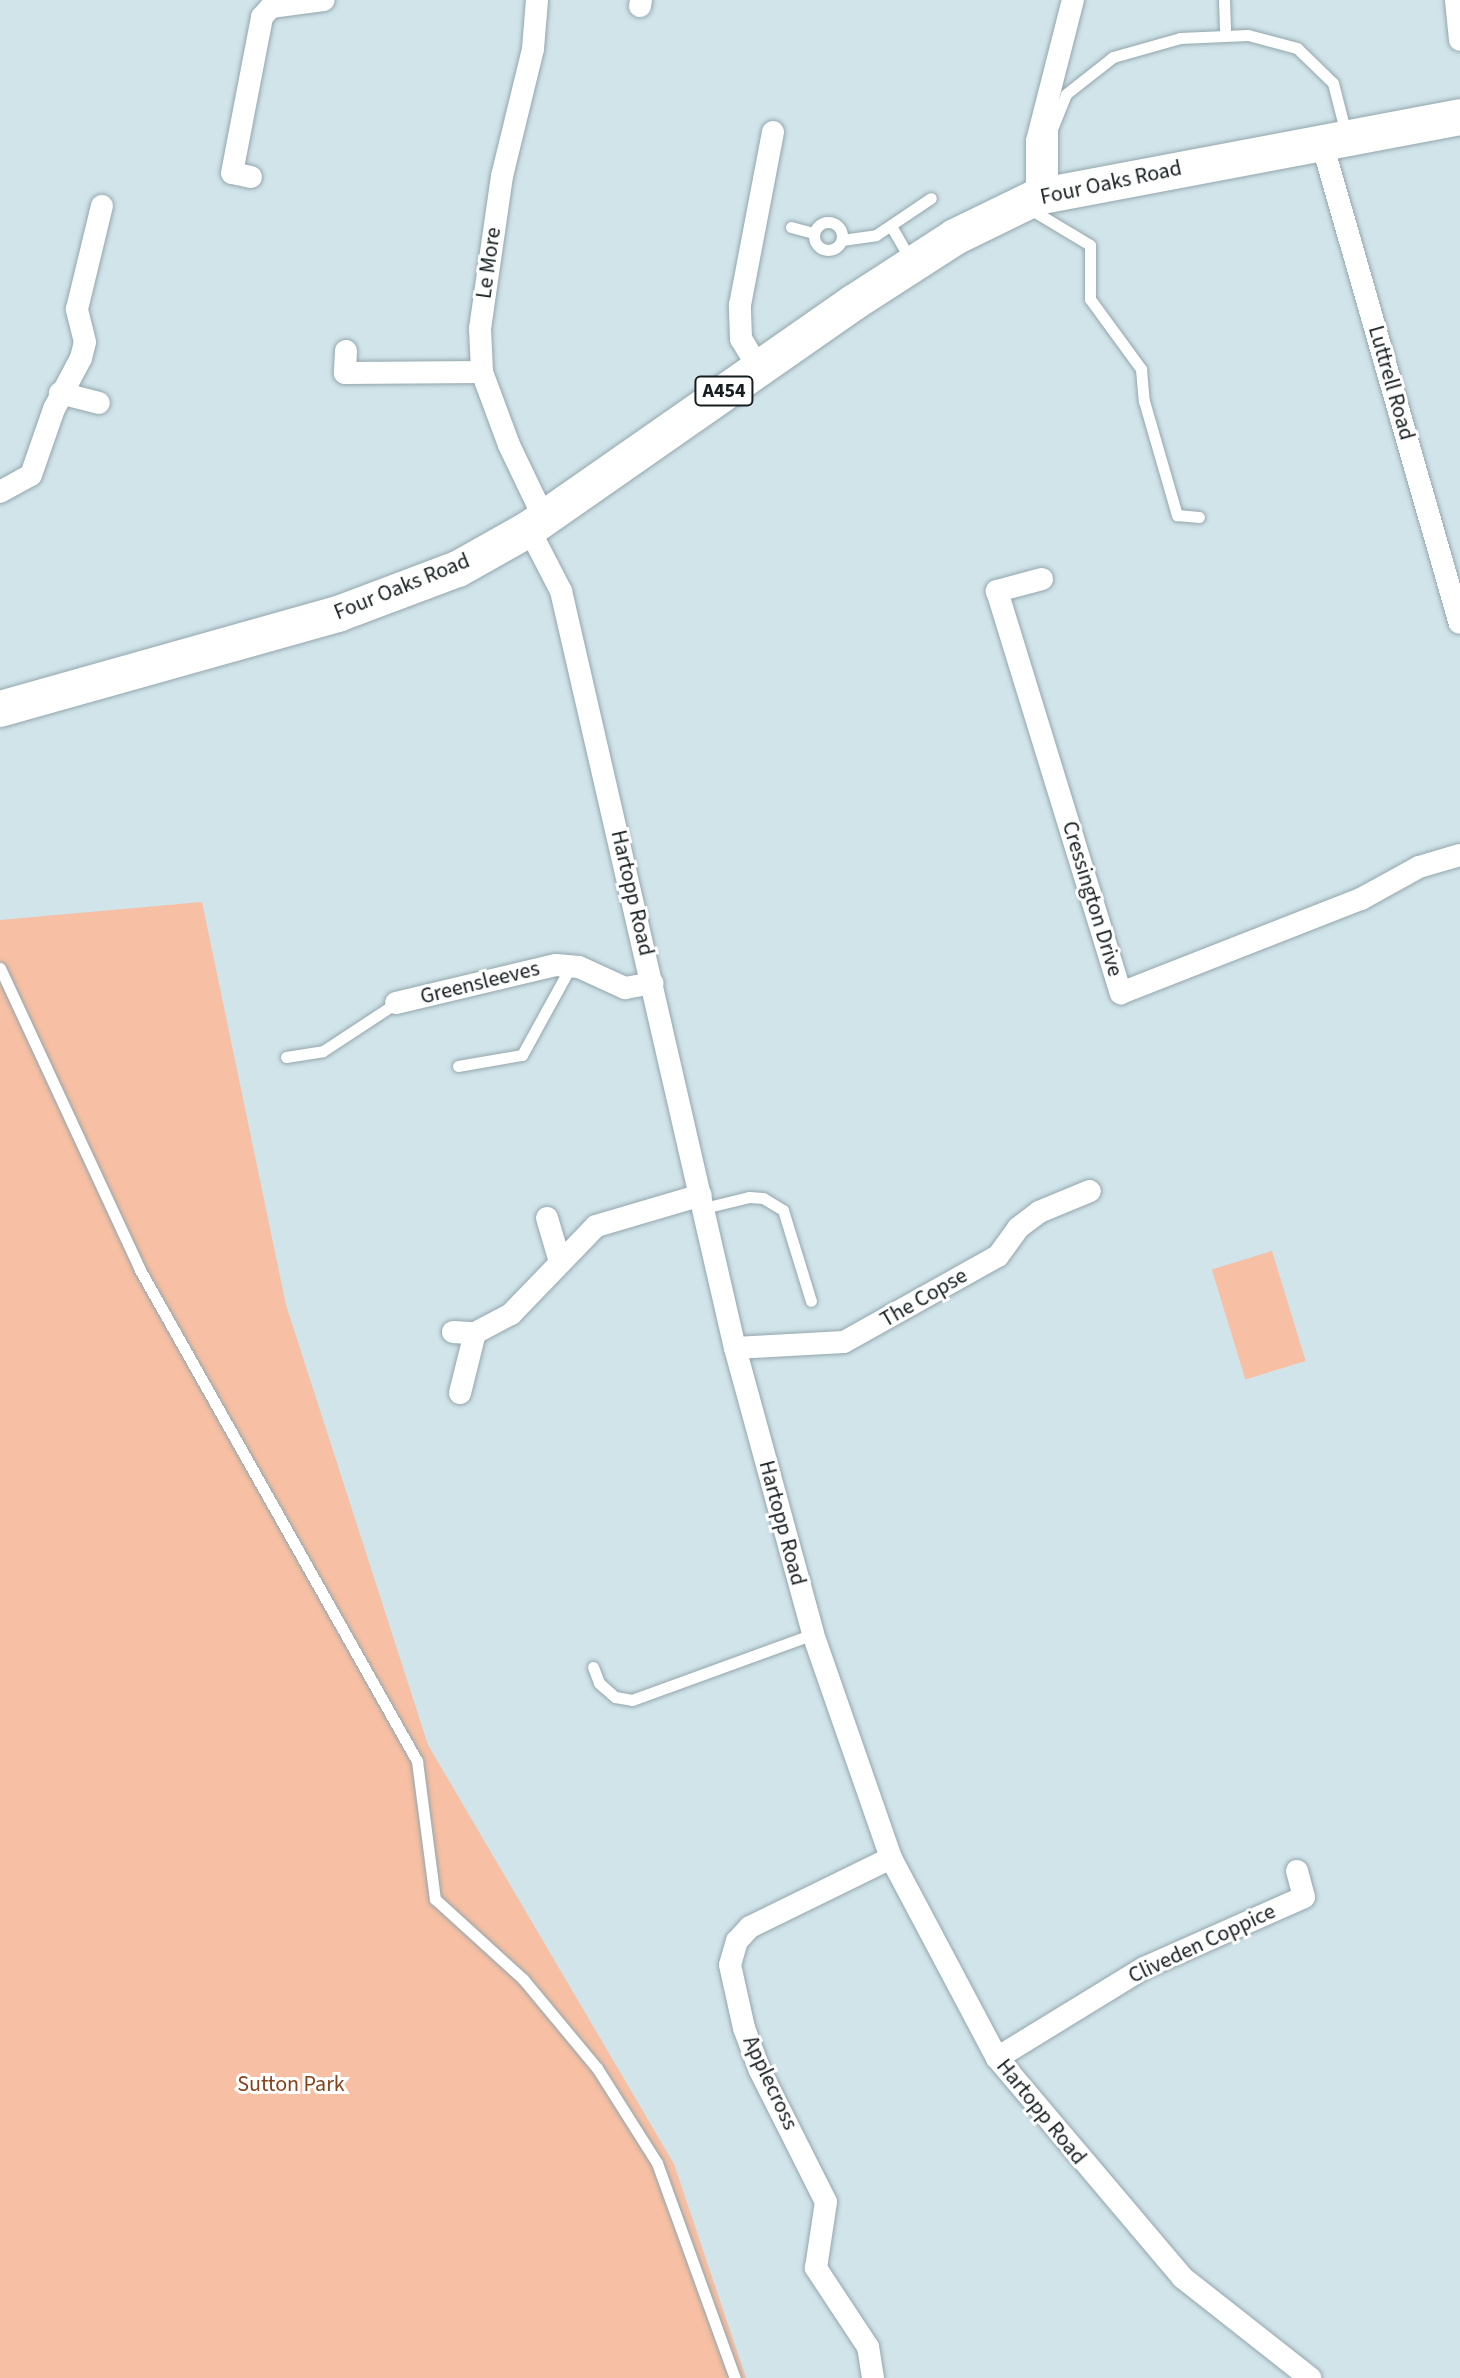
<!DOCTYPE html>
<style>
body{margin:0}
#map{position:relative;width:1460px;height:2378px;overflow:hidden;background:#d0e4ea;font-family:"Source Sans 3",sans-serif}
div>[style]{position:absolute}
.green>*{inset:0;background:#f7bfa3;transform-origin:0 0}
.roads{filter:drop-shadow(0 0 2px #93a6ab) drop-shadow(0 0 2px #93a6ab)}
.service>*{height:11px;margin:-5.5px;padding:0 5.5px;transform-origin:5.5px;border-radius:5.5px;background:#fff}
.service>.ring{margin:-5.5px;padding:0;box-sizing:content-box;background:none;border:11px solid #fff;border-radius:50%}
.minor>*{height:22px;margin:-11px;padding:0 11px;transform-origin:11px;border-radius:11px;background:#fff}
.primary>*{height:36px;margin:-18px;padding:0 18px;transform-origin:18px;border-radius:18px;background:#fff}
span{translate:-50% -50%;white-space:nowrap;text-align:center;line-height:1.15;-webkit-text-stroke:6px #fff;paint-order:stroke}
.shield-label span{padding:2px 6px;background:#fff;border:2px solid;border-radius:6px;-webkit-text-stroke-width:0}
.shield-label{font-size:20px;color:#151d1f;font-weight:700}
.street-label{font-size:22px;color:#151d1f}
.park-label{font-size:22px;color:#85421b}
</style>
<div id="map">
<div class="green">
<div style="clip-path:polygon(202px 902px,286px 1305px,428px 1745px,674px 2164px,746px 2378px,0 2378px,0 920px)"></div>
<div style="left:1272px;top:1251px;width:115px;height:63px;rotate:73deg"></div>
</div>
<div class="roads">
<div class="service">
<div style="left:1224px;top:0;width:33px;rotate:88deg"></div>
<div style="left:1052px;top:189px;width:60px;rotate:-90deg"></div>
<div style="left:1052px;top:129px;width:38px;rotate:-68deg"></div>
<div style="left:1066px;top:94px;width:60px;rotate:-38.2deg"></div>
<div style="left:1113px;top:57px;width:70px;rotate:-15.8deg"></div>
<div style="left:1180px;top:38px;width:68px;rotate:-2.5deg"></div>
<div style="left:1248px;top:35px;width:51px;rotate:14.9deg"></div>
<div style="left:1297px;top:48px;width:50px;rotate:44.2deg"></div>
<div style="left:1333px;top:83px;width:53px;rotate:75.7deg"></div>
<div style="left:1030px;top:209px;width:70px;rotate:31deg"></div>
<div style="left:1090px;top:245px;width:54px;rotate:90deg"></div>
<div style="left:1090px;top:299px;width:87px;rotate:53.9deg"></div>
<div style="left:1141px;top:369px;width:32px;rotate:85deg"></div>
<div style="left:1144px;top:401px;width:119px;rotate:73.9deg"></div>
<div style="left:1177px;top:515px;width:22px;rotate:5deg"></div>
<div class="ring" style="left:814px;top:222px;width:17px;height:17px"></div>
<div style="left:891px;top:226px;width:39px;rotate:60deg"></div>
<div style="left:791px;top:227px;width:23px;rotate:15deg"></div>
<div style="left:842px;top:240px;width:34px;rotate:-8deg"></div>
<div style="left:876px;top:235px;width:66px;rotate:-33.9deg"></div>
<div style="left:0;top:968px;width:333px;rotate:65.1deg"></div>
<div style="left:140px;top:1270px;width:564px;rotate:60.57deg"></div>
<div style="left:417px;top:1761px;width:139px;rotate:82.6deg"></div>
<div style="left:435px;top:1899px;width:119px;rotate:42.3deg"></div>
<div style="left:523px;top:1979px;width:116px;rotate:50.3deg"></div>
<div style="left:597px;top:2068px;width:112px;rotate:57.7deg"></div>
<div style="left:657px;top:2163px;width:229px;rotate:70.1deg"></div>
<div style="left:286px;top:1057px;width:37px;rotate:-9deg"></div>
<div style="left:323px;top:1051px;width:87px;rotate:-33.3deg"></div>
<div style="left:458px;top:1066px;width:65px;rotate:-9.8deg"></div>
<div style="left:522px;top:1055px;width:102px;rotate:-61.2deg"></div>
<div style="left:704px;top:1208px;width:46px;rotate:-13.7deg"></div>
<div style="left:749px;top:1197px;width:14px;rotate:4deg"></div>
<div style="left:763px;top:1198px;width:23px;rotate:31deg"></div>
<div style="left:783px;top:1210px;width:95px;rotate:72.9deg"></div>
<div style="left:593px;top:1667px;width:17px;rotate:69deg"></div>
<div style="left:599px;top:1683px;width:21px;rotate:41deg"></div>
<div style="left:615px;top:1697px;width:17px;rotate:10deg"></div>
<div style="left:632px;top:1700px;width:193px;rotate:-20deg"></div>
</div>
<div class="minor">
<div style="left:537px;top:0;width:49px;rotate:94.7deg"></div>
<div style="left:533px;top:49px;width:131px;rotate:103.7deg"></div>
<div style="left:502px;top:176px;width:155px;rotate:98.2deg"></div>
<div style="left:480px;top:329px;width:43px;rotate:87.3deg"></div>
<div style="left:482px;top:372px;width:78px;rotate:69.7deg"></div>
<div style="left:509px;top:445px;width:81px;rotate:64.4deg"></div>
<div style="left:1456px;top:0;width:40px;rotate:84.3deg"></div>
<div style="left:640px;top:6px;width:6px;rotate:-81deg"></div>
<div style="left:1322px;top:143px;width:499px;rotate:74deg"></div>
<div style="left:251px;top:177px;width:19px;rotate:-168deg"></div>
<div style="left:232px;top:173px;width:159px;rotate:-79.1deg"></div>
<div style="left:262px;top:17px;width:13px;rotate:-48deg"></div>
<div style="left:271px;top:7px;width:53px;rotate:-7.5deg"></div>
<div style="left:1037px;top:197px;width:56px;rotate:-90deg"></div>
<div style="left:1037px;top:141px;width:146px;rotate:-75.7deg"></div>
<div style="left:346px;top:351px;width:22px;rotate:93deg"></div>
<div style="left:345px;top:373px;width:137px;rotate:-0.4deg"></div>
<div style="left:758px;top:367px;width:33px;rotate:-121deg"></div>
<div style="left:741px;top:339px;width:34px;rotate:-92deg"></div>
<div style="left:740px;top:305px;width:176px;rotate:-79.2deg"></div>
<div style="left:60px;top:393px;width:40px;rotate:14.4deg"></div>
<div style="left:0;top:492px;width:35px;rotate:-29deg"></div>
<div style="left:31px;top:475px;width:70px;rotate:-70.8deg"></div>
<div style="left:54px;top:409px;width:58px;rotate:-62.1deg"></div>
<div style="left:81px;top:358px;width:16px;rotate:-76deg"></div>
<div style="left:85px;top:342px;width:34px;rotate:-104deg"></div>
<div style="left:77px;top:309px;width:106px;rotate:-76.4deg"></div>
<div style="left:529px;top:529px;width:70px;rotate:62.7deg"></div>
<div style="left:561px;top:591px;width:777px;rotate:77.06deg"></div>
<div style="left:735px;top:1348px;width:296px;rotate:74.7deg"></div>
<div style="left:813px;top:1634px;width:237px;rotate:70.8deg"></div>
<div style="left:891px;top:1858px;width:226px;rotate:62.1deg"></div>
<div style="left:997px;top:2058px;width:288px;rotate:49.8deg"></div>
<div style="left:1183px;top:2278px;width:162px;rotate:38.2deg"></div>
<div style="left:1042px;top:579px;width:47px;rotate:165.1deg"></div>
<div style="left:997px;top:591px;width:421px;rotate:72.9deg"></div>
<div style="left:1121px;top:993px;width:258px;rotate:-21.4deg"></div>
<div style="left:1361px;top:899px;width:66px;rotate:-28.9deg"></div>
<div style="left:1419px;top:867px;width:43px;rotate:-16.3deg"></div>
<div style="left:396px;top:1003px;width:164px;rotate:-13.4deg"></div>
<div style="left:556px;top:965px;width:23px;rotate:5deg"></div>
<div style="left:579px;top:967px;width:51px;rotate:24.5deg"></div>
<div style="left:625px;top:988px;width:28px;rotate:-10deg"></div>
<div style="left:547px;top:1218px;width:46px;rotate:73.5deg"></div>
<div style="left:453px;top:1332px;width:22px;rotate:3deg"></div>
<div style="left:475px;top:1333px;width:41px;rotate:-27.8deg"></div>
<div style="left:511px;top:1314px;width:122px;rotate:-46deg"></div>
<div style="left:596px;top:1226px;width:109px;rotate:-16.4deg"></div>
<div style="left:735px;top:1348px;width:109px;rotate:-3.2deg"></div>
<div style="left:844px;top:1342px;width:176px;rotate:-29.2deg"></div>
<div style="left:998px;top:1256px;width:34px;rotate:-54deg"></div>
<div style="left:1018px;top:1228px;width:26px;rotate:-37deg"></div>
<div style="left:1039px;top:1212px;width:55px;rotate:-22.4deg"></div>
<div style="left:460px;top:1393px;width:62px;rotate:-76deg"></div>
<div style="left:997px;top:2058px;width:172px;rotate:-31.5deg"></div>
<div style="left:1144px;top:1968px;width:175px;rotate:-23.9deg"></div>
<div style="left:1304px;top:1897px;width:27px;rotate:-105deg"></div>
<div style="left:873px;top:2378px;width:31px;rotate:-99deg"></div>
<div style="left:868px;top:2347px;width:95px;rotate:-123.4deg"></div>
<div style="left:816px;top:2268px;width:67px;rotate:-81.4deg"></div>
<div style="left:826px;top:2202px;width:147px;rotate:-116.7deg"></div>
<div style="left:760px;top:2071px;width:46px;rotate:-110.4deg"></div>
<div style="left:744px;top:2028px;width:65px;rotate:-102.5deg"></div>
<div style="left:730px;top:1965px;width:25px;rotate:-74deg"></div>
<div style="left:737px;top:1941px;width:19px;rotate:-47deg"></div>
<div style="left:750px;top:1927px;width:157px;rotate:-26.1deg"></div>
</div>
<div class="primary">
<div style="left:0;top:709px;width:351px;rotate:-15.7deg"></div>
<div style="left:338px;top:614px;width:128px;rotate:-20.6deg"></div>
<div style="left:458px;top:569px;width:81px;rotate:-29.4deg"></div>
<div style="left:529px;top:529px;width:395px;rotate:-34.9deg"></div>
<div style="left:853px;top:303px;width:121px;rotate:-32.9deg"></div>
<div style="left:955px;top:237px;width:91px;rotate:-26deg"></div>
<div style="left:1037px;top:197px;width:430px;rotate:-10.7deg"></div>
</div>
</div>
<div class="shield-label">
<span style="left:724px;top:391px">A454</span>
</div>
<div class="street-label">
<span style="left:1111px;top:183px;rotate:-12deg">Four Oaks Road</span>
<span style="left:489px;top:263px;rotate:-82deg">Le More</span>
<span style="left:1391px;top:383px;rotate:74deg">Luttrell Road</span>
<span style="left:402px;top:587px;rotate:-22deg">Four Oaks Road</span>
<span style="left:632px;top:893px;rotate:77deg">Hartopp Road</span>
<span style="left:1092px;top:899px;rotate:73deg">Cressington Drive</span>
<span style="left:480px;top:983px;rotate:-14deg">Greensleeves</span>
<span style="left:924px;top:1298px;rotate:-30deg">The Copse</span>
<span style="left:782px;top:1523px;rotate:75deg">Hartopp Road</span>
<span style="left:1202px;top:1944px;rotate:-25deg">Cliveden Coppice</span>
<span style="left:770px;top:2083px;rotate:65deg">Applecross</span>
<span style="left:1041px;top:2112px;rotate:51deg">Hartopp Road</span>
</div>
<div class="park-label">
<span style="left:291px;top:2085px">Sutton Park</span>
</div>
</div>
